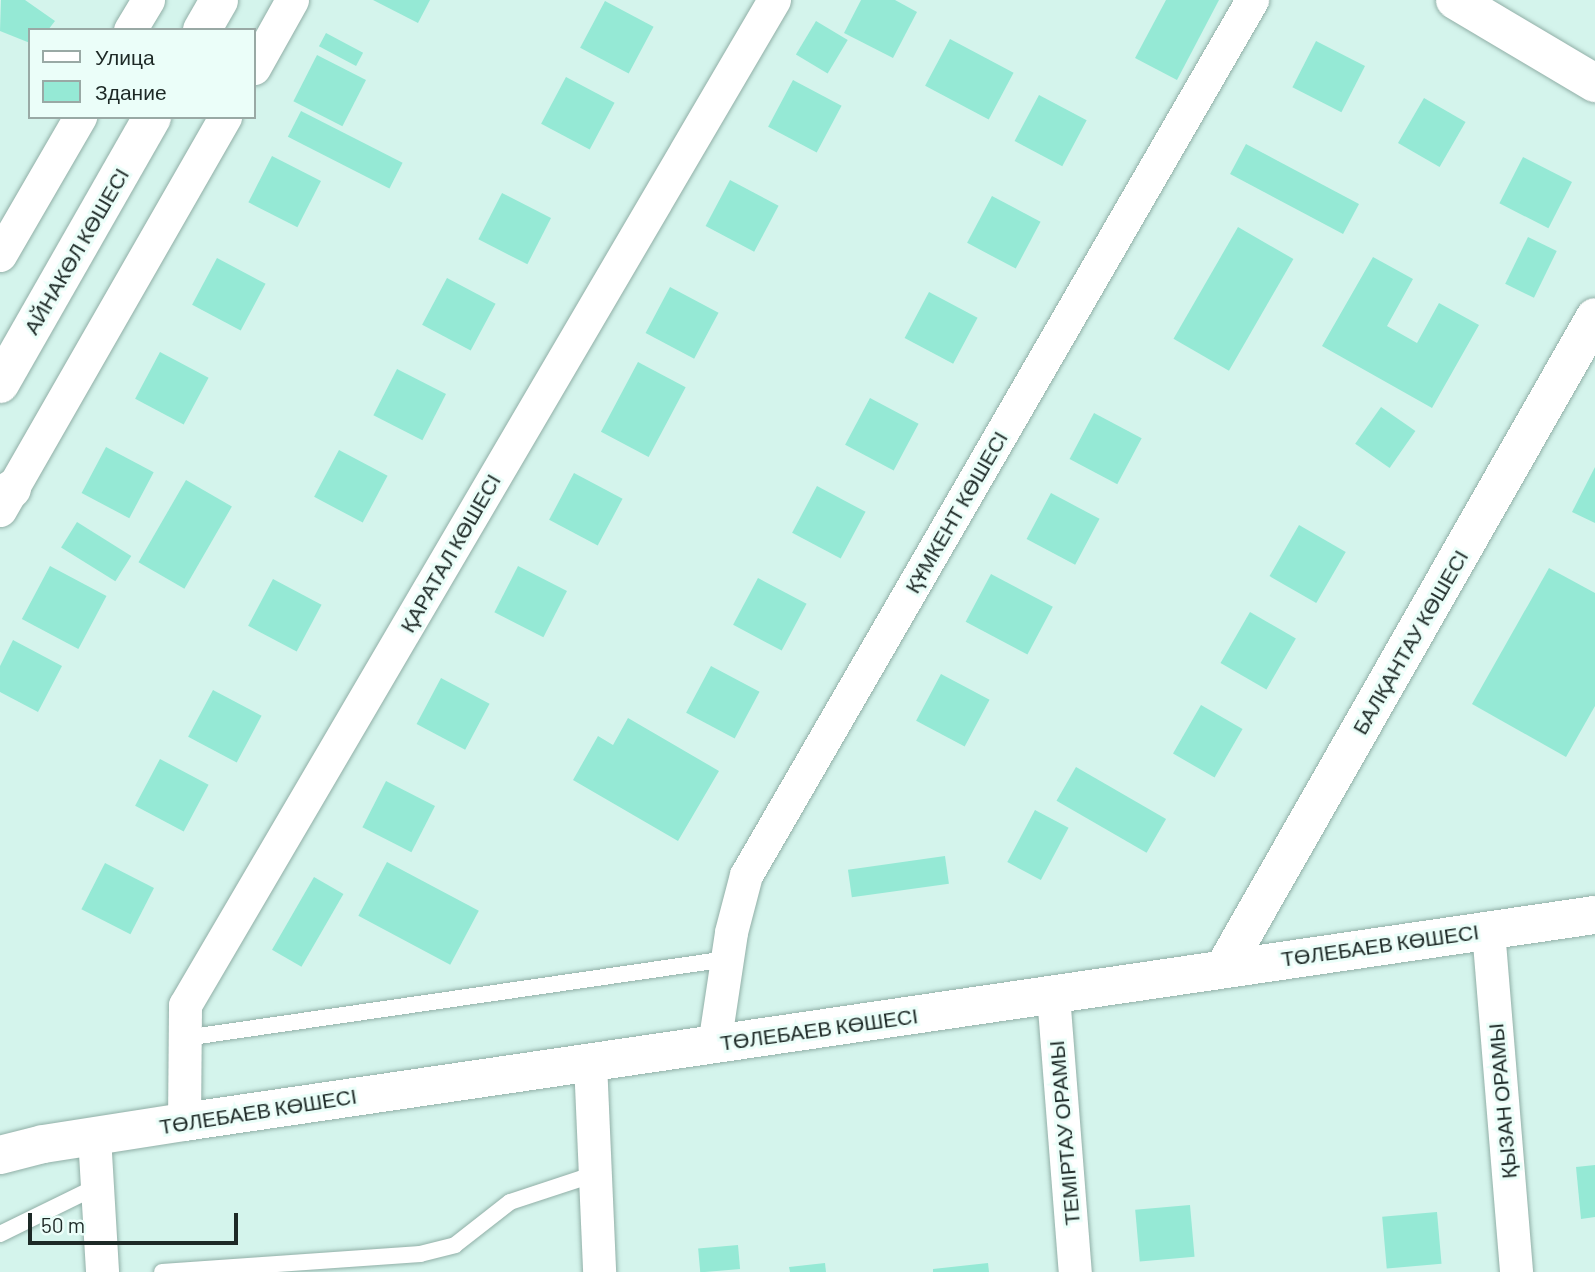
<!DOCTYPE html>
<meta charset="utf-8">
<style>
body{margin:0}
#map{position:relative;width:1595px;height:1272px;overflow:hidden;background:#d4f4ec;font-family:Barlow,sans-serif}
div>[style]{position:absolute}
.building>*{inset:0;background:#95e9d5;transform-origin:0 0}
.roads{filter:drop-shadow(0 0 2px #91afa7) drop-shadow(0 0 2px #91afa7)}
.lane>*{height:16px;margin:-8px;padding:0 8px;transform-origin:8px;border-radius:8px;background:#fff}
.street>*{height:33px;margin:-16.5px;padding:0 16.5px;transform-origin:16.5px;border-radius:16.5px;background:#fff}
.secondary>*{height:38px;margin:-19px;padding:0 19px;transform-origin:19px;border-radius:19px;background:#fff}
span{translate:-50% -50%;white-space:nowrap;text-align:center;line-height:1.15;-webkit-text-stroke:6px #ebfef9;paint-order:stroke}
.street-label{font-size:21px;color:#1d2926}
.legend{position:absolute;left:28px;top:28px;width:228px;height:91px;box-sizing:border-box;background:#ebfef9;border:2px solid #99a9a5;margin:0;padding:9px 12px;list-style:none;font-size:21px;color:#1d2926}
.legend li{display:flex;align-items:center;gap:14px;height:35px}
.legend b{width:35px;border:2px solid #99a9a5}
.scale{position:absolute;left:28px;top:1213px;width:210px;height:32px;box-sizing:border-box;border:4px solid #1d2926;border-top:0;padding-left:9px;font-size:21px;line-height:24px;white-space:nowrap;color:#1d2926;-webkit-text-stroke:5px #ebfef9;paint-order:stroke}
</style>
<div id="map">
<div class="building">
<div style="clip-path:polygon(1px 0,25px 0,55px 21px,48px 30px,30px 30px,30px 43px,0 31px)"></div>
<div style="clip-path:polygon(373px 0,430px 0,418px 23px)"></div>
<div style="clip-path:polygon(861px 0,895px 0,917px 12px,893px 58px,844px 33px)"></div>
<div style="clip-path:polygon(1166px 0,1219px 0,1177px 80px,1135px 58px)"></div>
<div style="left:605px;top:1px;width:55px;height:53px;rotate:28deg"></div>
<div style="left:816px;top:21px;width:37px;height:39px;rotate:31deg"></div>
<div style="left:326px;top:33px;width:42px;height:15px;rotate:28deg"></div>
<div style="left:950px;top:39px;width:72px;height:53px;rotate:28deg"></div>
<div style="left:1316px;top:41px;width:55px;height:52px;rotate:27deg"></div>
<div style="left:317px;top:55px;width:55px;height:52px;rotate:27deg"></div>
<div style="left:566px;top:77px;width:55px;height:53px;rotate:28deg"></div>
<div style="left:793px;top:80px;width:55px;height:53px;rotate:28deg"></div>
<div style="left:1039px;top:95px;width:54px;height:52px;rotate:28deg"></div>
<div style="left:1424px;top:98px;width:48px;height:52px;rotate:30deg"></div>
<div style="left:301px;top:111px;width:114px;height:29px;rotate:27deg"></div>
<div style="left:1246px;top:144px;width:128px;height:34px;rotate:28deg"></div>
<div style="left:272px;top:156px;width:55px;height:52px;rotate:27deg"></div>
<div style="left:1523px;top:157px;width:55px;height:52px;rotate:27deg"></div>
<div style="left:730px;top:180px;width:55px;height:52px;rotate:28deg"></div>
<div style="left:502px;top:193px;width:55px;height:52px;rotate:27deg"></div>
<div style="left:992px;top:196px;width:55px;height:53px;rotate:28deg"></div>
<div style="left:1238px;top:227px;width:64px;height:129px;rotate:30deg"></div>
<div style="left:1528px;top:237px;width:32px;height:52px;rotate:26deg"></div>
<div style="clip-path:polygon(1373px 257px,1413px 279px,1387px 326px,1417px 343px,1439px 303px,1479px 325px,1432px 408px,1322px 346px)"></div>
<div style="left:217px;top:258px;width:55px;height:53px;rotate:28deg"></div>
<div style="left:447px;top:278px;width:55px;height:53px;rotate:28deg"></div>
<div style="left:670px;top:287px;width:55px;height:52px;rotate:28deg"></div>
<div style="left:929px;top:292px;width:55px;height:52px;rotate:28deg"></div>
<div style="left:160px;top:352px;width:55px;height:53px;rotate:28deg"></div>
<div style="left:638px;top:362px;width:54px;height:79px;rotate:28deg"></div>
<div style="left:397px;top:369px;width:55px;height:52px;rotate:27deg"></div>
<div style="left:870px;top:398px;width:55px;height:53px;rotate:28deg"></div>
<div style="left:1381px;top:407px;width:42px;height:45px;rotate:35deg"></div>
<div style="left:1094px;top:413px;width:54px;height:52px;rotate:28deg"></div>
<div style="left:106px;top:447px;width:54px;height:52px;rotate:28deg"></div>
<div style="left:339px;top:450px;width:55px;height:53px;rotate:28deg"></div>
<div style="clip-path:polygon(1595px 467px,1595px 523px,1572px 512px)"></div>
<div style="left:574px;top:473px;width:55px;height:53px;rotate:28deg"></div>
<div style="left:186px;top:480px;width:53px;height:95px;rotate:30deg"></div>
<div style="left:817px;top:486px;width:55px;height:53px;rotate:28deg"></div>
<div style="left:1051px;top:493px;width:55px;height:52px;rotate:28deg"></div>
<div style="left:77px;top:522px;width:64px;height:30px;rotate:32deg"></div>
<div style="left:1299px;top:525px;width:54px;height:59px;rotate:30deg"></div>
<div style="left:50px;top:566px;width:64px;height:60px;rotate:28deg"></div>
<div style="left:518px;top:566px;width:55px;height:52px;rotate:27deg"></div>
<div style="clip-path:polygon(1549px 568px,1595px 593px,1595px 706px,1566px 757px,1472px 704px)"></div>
<div style="left:991px;top:574px;width:70px;height:54px;rotate:28deg"></div>
<div style="left:758px;top:578px;width:55px;height:53px;rotate:28deg"></div>
<div style="left:273px;top:579px;width:55px;height:53px;rotate:28deg"></div>
<div style="left:1250px;top:612px;width:53px;height:59px;rotate:30deg"></div>
<div style="clip-path:polygon(13px 640px,62px 666px,38px 712px,0 692px,0 666px)"></div>
<div style="left:711px;top:666px;width:55px;height:53px;rotate:28deg"></div>
<div style="left:941px;top:674px;width:55px;height:53px;rotate:28deg"></div>
<div style="left:441px;top:678px;width:55px;height:52px;rotate:28deg"></div>
<div style="left:213px;top:690px;width:55px;height:53px;rotate:28deg"></div>
<div style="left:1201px;top:705px;width:48px;height:56px;rotate:30deg"></div>
<div style="clip-path:polygon(628px 718px,719px 771px,678px 841px,573px 780px,598px 736px,613px 745px)"></div>
<div style="left:160px;top:759px;width:55px;height:53px;rotate:28deg"></div>
<div style="left:1076px;top:767px;width:104px;height:39px;rotate:30deg"></div>
<div style="left:386px;top:781px;width:55px;height:52px;rotate:27deg"></div>
<div style="left:1035px;top:810px;width:38px;height:59px;rotate:28deg"></div>
<div style="left:945px;top:856px;width:28px;height:98px;rotate:82deg"></div>
<div style="left:387px;top:862px;width:104px;height:61px;rotate:28deg"></div>
<div style="left:105px;top:863px;width:55px;height:52px;rotate:27deg"></div>
<div style="left:314px;top:877px;width:34px;height:84px;rotate:30deg"></div>
<div style="clip-path:polygon(1595px 1165px,1595px 1217px,1581px 1219px,1576px 1167px)"></div>
<div style="left:1190px;top:1205px;width:52px;height:55px;rotate:85deg"></div>
<div style="left:1437px;top:1212px;width:52px;height:55px;rotate:85deg"></div>
<div style="left:738px;top:1245px;width:24px;height:40px;rotate:85deg"></div>
<div style="clip-path:polygon(825px 1263px,826px 1272px,790px 1272px,789px 1267px)"></div>
<div style="clip-path:polygon(988px 1263px,989px 1272px,933px 1272px,933px 1269px)"></div>
</div>
<div class="roads">
<div class="lane">
<div style="left:185px;top:1038px;width:548px;rotate:-8.29deg"></div>
<div style="left:0;top:1234px;width:107px;rotate:-26.1deg"></div>
<div style="left:162px;top:1272px;width:259px;rotate:-4deg"></div>
<div style="left:420px;top:1254px;width:36px;rotate:-14deg"></div>
<div style="left:455px;top:1245px;width:70px;rotate:-38deg"></div>
<div style="left:510px;top:1202px;width:89px;rotate:-18.2deg"></div>
</div>
<div class="street">
<div style="left:130px;top:30px;width:35px;rotate:-59deg"></div>
<div style="left:254px;top:68px;width:78px;rotate:-60.8deg"></div>
<div style="left:0;top:255px;width:160px;rotate:-59.9deg"></div>
<div style="left:0;top:510px;width:453px;rotate:-60.2deg"></div>
<div style="left:1488px;top:930px;width:343px;rotate:85.3deg"></div>
<div style="left:1053px;top:995px;width:278px;rotate:85.5deg"></div>
<div style="left:714px;top:1045px;width:114px;rotate:-81.4deg"></div>
<div style="left:731px;top:932px;width:59px;rotate:-75.3deg"></div>
<div style="left:746px;top:875px;width:1011px;rotate:-59.96deg"></div>
<div style="left:590px;top:1062px;width:210px;rotate:87.5deg"></div>
<div style="left:184px;top:1122px;width:117px;rotate:-89.5deg"></div>
<div style="left:185px;top:1005px;width:1165px;rotate:-59.63deg"></div>
<div style="left:94px;top:1136px;width:136px;rotate:86.6deg"></div>
</div>
<div class="secondary">
<div style="left:1455px;top:0;width:163px;rotate:30.7deg"></div>
<div style="left:202px;top:30px;width:34px;rotate:-60deg"></div>
<div style="left:0;top:384px;width:307px;rotate:-60.3deg"></div>
<div style="left:0;top:498px;width:15px;rotate:-37deg"></div>
<div style="left:1224px;top:968px;width:749px;rotate:-60.32deg"></div>
<div style="left:0;top:1155px;width:44px;rotate:-14.3deg"></div>
<div style="left:43px;top:1144px;width:143px;rotate:-8.9deg"></div>
<div style="left:184px;top:1122px;width:1426px;rotate:-8.35deg"></div>
</div>
</div>
<div class="street-label">
<span style="left:76px;top:251px;rotate:-60deg">АЙНАКӨЛ КӨШЕСІ</span>
<span style="left:956px;top:512px;rotate:-60deg">ҚҰМКЕНТ КӨШЕСІ</span>
<span style="left:450px;top:553px;rotate:-60deg">ҚАРАТАЛ КӨШЕСІ</span>
<span style="left:1410px;top:642px;rotate:-60deg">БАЛҚАНТАУ КӨШЕСІ</span>
<span style="left:1380px;top:945px;rotate:-8deg">ТӨЛЕБАЕВ КӨШЕСІ</span>
<span style="left:819px;top:1029px;rotate:-8deg">ТӨЛЕБАЕВ КӨШЕСІ</span>
<span style="left:1502px;top:1101px;rotate:-95deg">ҚЫЗАН ОРАМЫ</span>
<span style="left:258px;top:1111px;rotate:-9deg">ТӨЛЕБАЕВ КӨШЕСІ</span>
<span style="left:1064px;top:1133px;rotate:-95deg">ТЕМІРТАУ ОРАМЫ</span>
</div>
<ul class="legend">
<li><b style="height:9px;background:#fff"></b>Улица</li>
<li><b style="height:19px;background:#95e9d5"></b>Здание</li>
</ul>
<div class="scale">50 m</div>
</div>
